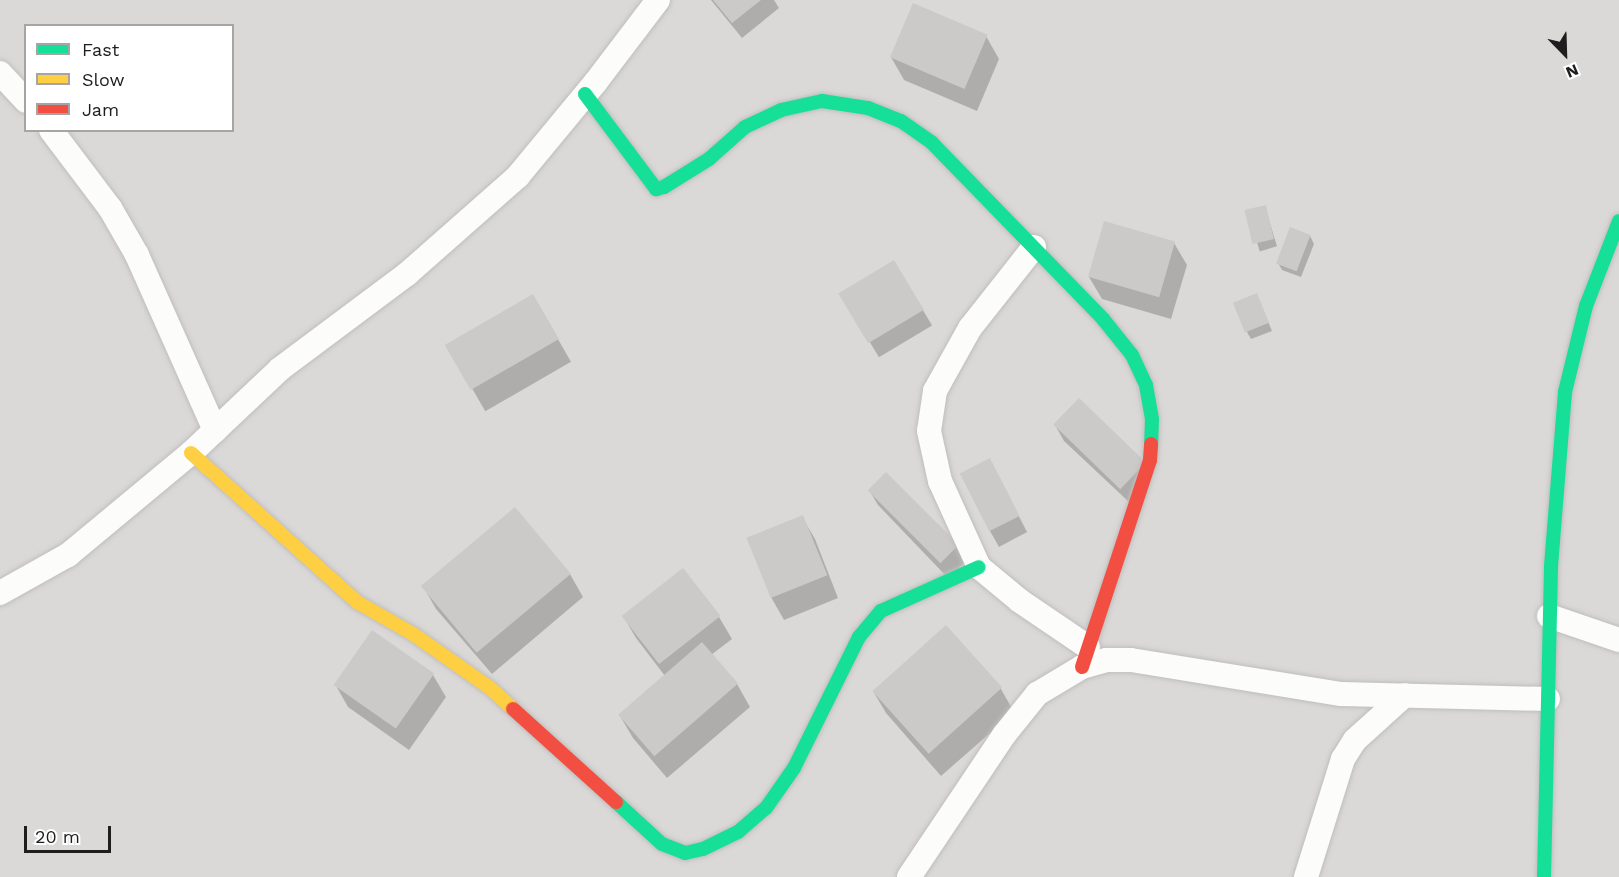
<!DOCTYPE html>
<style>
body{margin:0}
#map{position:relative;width:1619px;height:877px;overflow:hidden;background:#ebe9e7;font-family:"Work Sans",sans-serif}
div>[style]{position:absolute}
.residential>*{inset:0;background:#dbd9d8}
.shadow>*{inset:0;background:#0003;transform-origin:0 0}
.building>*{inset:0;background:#cccac8;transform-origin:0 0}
.roads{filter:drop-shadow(0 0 2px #bfbebd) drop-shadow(0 0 2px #bfbebd)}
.street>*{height:24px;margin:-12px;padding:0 12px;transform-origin:12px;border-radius:12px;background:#fcfcfb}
.fast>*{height:14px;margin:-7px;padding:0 7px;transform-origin:7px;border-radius:7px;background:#16e098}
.slow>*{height:14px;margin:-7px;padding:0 7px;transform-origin:7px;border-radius:7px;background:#ffcf43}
.jam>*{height:14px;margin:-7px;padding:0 7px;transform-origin:7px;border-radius:7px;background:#f24e42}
span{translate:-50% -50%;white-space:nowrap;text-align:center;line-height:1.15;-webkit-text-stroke:6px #fff;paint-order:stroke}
.legend{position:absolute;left:24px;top:24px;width:210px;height:108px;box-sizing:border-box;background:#fff;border:2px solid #a5a5a5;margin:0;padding:8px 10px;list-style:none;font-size:18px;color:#1e1e1e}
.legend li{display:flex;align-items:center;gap:12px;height:30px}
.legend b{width:30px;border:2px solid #a5a5a5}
.north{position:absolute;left:1535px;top:24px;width:60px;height:60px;-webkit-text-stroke:4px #fff;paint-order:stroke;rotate:157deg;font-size:16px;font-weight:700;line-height:24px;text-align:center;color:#1e1e1e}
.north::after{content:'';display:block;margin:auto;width:21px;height:27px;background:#1e1e1e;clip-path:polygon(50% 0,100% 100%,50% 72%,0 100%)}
.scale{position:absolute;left:24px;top:826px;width:87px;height:27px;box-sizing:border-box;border:3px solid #1e1e1e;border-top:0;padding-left:8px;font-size:18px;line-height:21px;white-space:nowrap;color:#1e1e1e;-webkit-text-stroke:4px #fff;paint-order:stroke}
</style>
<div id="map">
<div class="residential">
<div style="clip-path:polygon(evenodd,0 0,1619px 0,1619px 877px,0 877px,0 0,26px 26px,232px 26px,232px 130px,26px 130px,26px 26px)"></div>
</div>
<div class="shadow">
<div style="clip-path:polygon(711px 0,774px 0,779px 8px,742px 38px)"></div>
<div style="clip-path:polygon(986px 36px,999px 59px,977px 111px,904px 80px,891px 57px)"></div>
<div style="left:1265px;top:207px;width:41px;height:18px;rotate:73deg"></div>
<div style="clip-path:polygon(1310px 236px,1314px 244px,1301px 277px,1282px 270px,1278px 263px)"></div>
<div style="clip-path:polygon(1174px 243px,1187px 265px,1171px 319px,1102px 299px,1089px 277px)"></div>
<div style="left:894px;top:262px;width:74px;height:62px;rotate:59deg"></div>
<div style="left:533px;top:296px;width:76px;height:99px;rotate:60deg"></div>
<div style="clip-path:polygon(1260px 302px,1272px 331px,1251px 339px,1247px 332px)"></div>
<div style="clip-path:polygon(1055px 425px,1145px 463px,1130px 503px,1064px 441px)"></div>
<div style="clip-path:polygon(998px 475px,1027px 532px,999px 547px,990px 531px)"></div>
<div style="clip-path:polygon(869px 490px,956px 546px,965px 562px,948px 578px,878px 505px)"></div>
<div style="clip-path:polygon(514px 509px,570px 574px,583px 597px,492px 674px,436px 609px,423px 586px)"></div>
<div style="clip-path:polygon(802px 517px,815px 539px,838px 598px,784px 620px,771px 597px)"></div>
<div style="clip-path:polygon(623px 616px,719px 617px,732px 639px,711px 655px,737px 684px,750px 707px,667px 778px,633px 738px,620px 716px,665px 676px,636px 638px)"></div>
<div style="clip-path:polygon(946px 627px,1001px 689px,1014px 712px,941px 776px,886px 713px,873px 691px)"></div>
<div style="clip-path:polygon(433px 675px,446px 697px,409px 750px,348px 707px,335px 684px)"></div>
</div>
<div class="building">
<div style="clip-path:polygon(713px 0,761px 0,732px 23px)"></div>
<div style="left:913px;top:3px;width:81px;height:59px;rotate:23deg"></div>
<div style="left:1266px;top:205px;width:35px;height:22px;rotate:77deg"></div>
<div style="left:1104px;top:221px;width:74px;height:58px;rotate:16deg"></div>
<div style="left:1290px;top:227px;width:22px;height:39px;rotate:21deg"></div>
<div style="left:894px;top:260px;width:58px;height:65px;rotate:59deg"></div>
<div style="left:1257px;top:293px;width:32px;height:26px;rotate:68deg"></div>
<div style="left:533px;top:294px;width:52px;height:102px;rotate:60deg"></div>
<div style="left:1079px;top:398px;width:93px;height:37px;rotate:44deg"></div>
<div style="left:990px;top:458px;width:65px;height:34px;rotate:63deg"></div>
<div style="left:886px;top:472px;width:103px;height:26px;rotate:45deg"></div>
<div style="left:515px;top:507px;width:87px;height:123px;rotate:50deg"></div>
<div style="left:803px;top:515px;width:65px;height:61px;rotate:68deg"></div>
<div style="left:683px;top:568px;width:61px;height:78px;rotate:52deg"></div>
<div style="left:946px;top:625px;width:84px;height:99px;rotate:48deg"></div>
<div style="left:372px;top:630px;width:76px;height:67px;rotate:35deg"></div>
<div style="left:702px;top:642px;width:55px;height:111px;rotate:49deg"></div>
</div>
<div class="roads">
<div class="street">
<div style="left:0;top:73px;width:38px;rotate:47deg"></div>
<div style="left:51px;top:130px;width:98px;rotate:52.9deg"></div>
<div style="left:110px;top:208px;width:54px;rotate:60.1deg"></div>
<div style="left:137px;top:255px;width:192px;rotate:66deg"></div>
<div style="left:1034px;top:247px;width:103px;rotate:128.3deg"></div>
<div style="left:970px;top:328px;width:72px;rotate:119.1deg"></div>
<div style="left:935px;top:391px;width:40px;rotate:98.5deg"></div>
<div style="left:929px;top:431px;width:51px;rotate:77.6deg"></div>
<div style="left:940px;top:481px;width:94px;rotate:65.6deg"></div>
<div style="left:979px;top:567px;width:53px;rotate:39.7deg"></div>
<div style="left:1020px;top:601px;width:82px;rotate:34.1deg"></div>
<div style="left:0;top:593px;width:78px;rotate:-29.2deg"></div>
<div style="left:68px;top:555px;width:160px;rotate:-39.7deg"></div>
<div style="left:191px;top:453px;width:122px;rotate:-43.3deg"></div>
<div style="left:280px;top:369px;width:159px;rotate:-36.8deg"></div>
<div style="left:407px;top:274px;width:148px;rotate:-41.4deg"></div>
<div style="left:518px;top:176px;width:121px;rotate:-50.4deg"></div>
<div style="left:595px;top:83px;width:104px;rotate:-52.8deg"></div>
<div style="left:1549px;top:616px;width:74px;rotate:18.9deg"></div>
<div style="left:909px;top:877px;width:171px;rotate:-56.2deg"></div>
<div style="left:1004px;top:735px;width:53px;rotate:-51.2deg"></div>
<div style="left:1037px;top:694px;width:52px;rotate:-31deg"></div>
<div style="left:1082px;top:667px;width:25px;rotate:-16deg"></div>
<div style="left:1106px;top:660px;width:25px"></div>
<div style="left:1131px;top:660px;width:213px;rotate:9.2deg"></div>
<div style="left:1341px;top:694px;width:207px;rotate:1.4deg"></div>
<div style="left:1306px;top:877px;width:124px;rotate:-72.6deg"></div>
<div style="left:1343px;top:759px;width:22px;rotate:-58deg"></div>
<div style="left:1355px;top:740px;width:67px;rotate:-42deg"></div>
</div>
<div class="fast">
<div style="left:585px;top:94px;width:119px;rotate:53.2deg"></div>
<div style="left:656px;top:189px;width:8px;rotate:-14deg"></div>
<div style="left:664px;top:187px;width:53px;rotate:-31.9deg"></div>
<div style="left:709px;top:159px;width:48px;rotate:-41.6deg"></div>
<div style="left:745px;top:127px;width:40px;rotate:-25deg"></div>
<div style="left:781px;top:110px;width:42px;rotate:-12.4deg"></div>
<div style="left:822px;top:101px;width:47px;rotate:8.7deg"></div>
<div style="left:868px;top:108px;width:35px;rotate:22deg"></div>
<div style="left:901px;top:121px;width:38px;rotate:35deg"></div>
<div style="left:932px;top:143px;width:245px;rotate:45.8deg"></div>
<div style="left:1103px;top:319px;width:46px;rotate:51.1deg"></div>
<div style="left:1132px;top:355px;width:33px;rotate:65deg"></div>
<div style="left:1146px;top:385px;width:35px;rotate:80deg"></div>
<div style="left:1152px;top:419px;width:25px;rotate:92deg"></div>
<div style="left:616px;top:802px;width:62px;rotate:42.4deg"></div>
<div style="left:662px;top:844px;width:25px;rotate:21deg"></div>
<div style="left:685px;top:853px;width:18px;rotate:-13deg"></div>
<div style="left:703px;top:849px;width:39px;rotate:-26deg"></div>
<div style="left:738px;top:832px;width:37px;rotate:-41deg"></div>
<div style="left:766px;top:808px;width:49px;rotate:-55deg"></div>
<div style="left:794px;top:768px;width:146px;rotate:-63.6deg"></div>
<div style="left:859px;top:637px;width:34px;rotate:-50deg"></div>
<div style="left:881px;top:611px;width:107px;rotate:-24.2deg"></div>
<div style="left:1544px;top:877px;width:311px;rotate:-88.7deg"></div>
<div style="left:1551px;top:566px;width:175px;rotate:-85.4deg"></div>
<div style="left:1565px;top:392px;width:89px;rotate:-76.3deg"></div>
<div style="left:1586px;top:306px;width:91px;rotate:-68.8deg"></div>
</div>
<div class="slow">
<div style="left:191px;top:453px;width:223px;rotate:41.9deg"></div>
<div style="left:357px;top:602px;width:64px;rotate:29.7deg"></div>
<div style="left:413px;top:634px;width:94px;rotate:35deg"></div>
<div style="left:490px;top:688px;width:31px;rotate:42deg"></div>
</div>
<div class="jam">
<div style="left:1082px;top:667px;width:218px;rotate:-71.8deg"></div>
<div style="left:1150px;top:460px;width:16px;rotate:-86deg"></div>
<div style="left:513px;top:709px;width:139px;rotate:42.1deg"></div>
</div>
</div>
<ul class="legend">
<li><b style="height:8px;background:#16e098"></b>Fast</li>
<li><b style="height:8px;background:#ffcf43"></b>Slow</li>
<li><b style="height:8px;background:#f24e42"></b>Jam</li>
</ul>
<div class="north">N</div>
<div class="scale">20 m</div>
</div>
